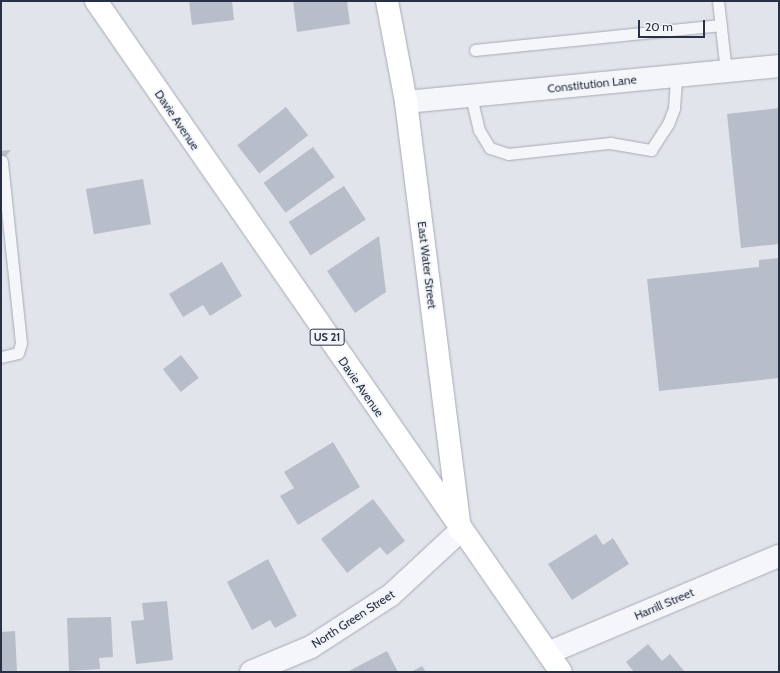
<!DOCTYPE html>
<style>
body{margin:0}
#map{position:relative;width:780px;height:673px;overflow:hidden;background:#e1e4eb;font-family:Cabin,sans-serif}
div>[style]{position:absolute}
.building>*{inset:0;background:#b8bdca;transform-origin:0 0}
.roads{filter:drop-shadow(0 0 1px #a6aab6) drop-shadow(0 0 1px #a6aab6)}
.service>*{height:11px;margin:-5.5px;padding:0 5.5px;transform-origin:5.5px;border-radius:5.5px;background:#f4f6f9}
.minor>*{height:22px;margin:-11px;padding:0 11px;transform-origin:11px;border-radius:11px;background:#f4f6f9}
.secondary>*{height:22px;margin:-11px;padding:0 11px;transform-origin:11px;border-radius:11px;background:#fff}
.primary>*{height:22px;margin:-11px;padding:0 11px;transform-origin:11px;border-radius:11px;background:#fff}
span{translate:-50% -50%;white-space:nowrap;text-align:center;line-height:1.15;-webkit-text-stroke:3.5px #f1f4f8;paint-order:stroke}
.shield-label span{padding:1px 3px;background:#f1f4f8;border:1px solid;border-radius:3px;-webkit-text-stroke-width:0}
.shield-label{font-size:11px;color:#283045;font-weight:700}
.street-label{font-size:12px;color:#283045}
.frame{position:absolute;inset:0;border:2px solid #283045;pointer-events:none}
.scale{position:absolute;left:638px;top:20px;width:67px;height:18px;box-sizing:border-box;border:2px solid #283045;border-top:0;padding-left:5px;font-size:12px;line-height:14px;white-space:nowrap;color:#283045;-webkit-text-stroke:3px #f1f4f8;paint-order:stroke}
</style>
<div id="map">
<div class="building">
<div style="clip-path:polygon(189px 1px,232px 1px,234px 20px,192px 25px)"></div>
<div style="clip-path:polygon(293px 1px,347px 1px,350px 24px,297px 32px)"></div>
<div style="left:286px;top:107px;width:36px;height:62px;rotate:52deg"></div>
<div style="clip-path:polygon(779px 108px,779px 244px,741px 248px,727px 114px)"></div>
<div style="left:313px;top:147px;width:37px;height:61px;rotate:54deg"></div>
<div style="clip-path:polygon(11px 150px,1px 162px,1px 151px)"></div>
<div style="left:143px;top:179px;width:46px;height:58px;rotate:80deg"></div>
<div style="left:344px;top:186px;width:40px;height:66px;rotate:57deg"></div>
<div style="clip-path:polygon(379px 236px,386px 292px,355px 313px,327px 271px)"></div>
<div style="clip-path:polygon(779px 258px,779px 378px,659px 391px,647px 279px,759px 267px,759px 260px)"></div>
<div style="clip-path:polygon(222px 262px,242px 296px,210px 316px,203px 305px,183px 317px,169px 294px)"></div>
<div style="left:181px;top:355px;width:29px;height:23px;rotate:52deg"></div>
<div style="clip-path:polygon(333px 442px,360px 487px,298px 525px,280px 496px,294px 488px,284px 472px)"></div>
<div style="clip-path:polygon(373px 499px,405px 541px,387px 555px,380px 547px,347px 573px,321px 539px)"></div>
<div style="clip-path:polygon(596px 534px,603px 545px,613px 538px,629px 564px,572px 600px,548px 564px)"></div>
<div style="clip-path:polygon(268px 559px,297px 616px,275px 628px,270px 620px,252px 630px,227px 582px)"></div>
<div style="clip-path:polygon(167px 601px,173px 660px,136px 664px,131px 621px,144px 620px,142px 603px)"></div>
<div style="clip-path:polygon(111px 617px,113px 657px,99px 658px,100px 669px,69px 671px,67px 618px)"></div>
<div style="clip-path:polygon(15px 631px,17px 672px,1px 672px,1px 632px)"></div>
<div style="clip-path:polygon(648px 644px,662px 661px,670px 654px,685px 672px,634px 672px,626px 662px)"></div>
<div style="clip-path:polygon(387px 651px,398px 672px,349px 672px,349px 671px)"></div>
<div style="clip-path:polygon(422px 666px,426px 672px,411px 672px)"></div>
</div>
<div class="roads">
<div class="service">
<div style="left:718px;top:1px;width:70px;rotate:83.5deg"></div>
<div style="left:475px;top:50px;width:247px;rotate:-5.8deg"></div>
<div style="left:471px;top:96px;width:35px;rotate:77deg"></div>
<div style="left:479px;top:130px;width:21px;rotate:59deg"></div>
<div style="left:490px;top:148px;width:19px;rotate:18deg"></div>
<div style="left:508px;top:154px;width:103px;rotate:-6.2deg"></div>
<div style="left:610px;top:143px;width:42px;rotate:9.7deg"></div>
<div style="left:651px;top:150px;width:31px;rotate:-57deg"></div>
<div style="left:668px;top:124px;width:17px;rotate:-69deg"></div>
<div style="left:674px;top:108px;width:32px;rotate:-86deg"></div>
<div style="left:1px;top:357px;width:17px;rotate:-13deg"></div>
<div style="left:18px;top:353px;width:10px;rotate:-73deg"></div>
<div style="left:21px;top:343px;width:183px;rotate:-96deg"></div>
</div>
<div class="minor">
<div style="left:406px;top:102px;width:375px;rotate:-5.5deg"></div>
<div style="left:548px;top:653px;width:251px;rotate:-22.8deg"></div>
<div style="left:251px;top:672px;width:65px;rotate:-22.6deg"></div>
<div style="left:311px;top:647px;width:95px;rotate:-33deg"></div>
<div style="left:391px;top:595px;width:94px;rotate:-42.8deg"></div>
</div>
<div class="secondary">
<div style="left:387px;top:1px;width:103px;rotate:79.3deg"></div>
<div style="left:406px;top:102px;width:432px;rotate:82.8deg"></div>
</div>
<div class="primary">
<div style="left:96px;top:1px;width:816px;rotate:55.28deg"></div>
</div>
</div>
<div class="shield-label">
<span style="left:327px;top:337px">US 21</span>
</div>
<div class="street-label">
<span style="left:592px;top:84px;rotate:-6deg">Constitution Lane</span>
<span style="left:177px;top:120px;rotate:56deg">Davie Avenue</span>
<span style="left:427px;top:265px;rotate:83deg">East Water Street</span>
<span style="left:361px;top:387px;rotate:55deg">Davie Avenue</span>
<span style="left:664px;top:604px;rotate:-23deg">Harrill Street</span>
<span style="left:353px;top:619px;rotate:-33deg">North Green Street</span>
</div>
<div class="frame"></div>
<div class="scale">20 m</div>
</div>
